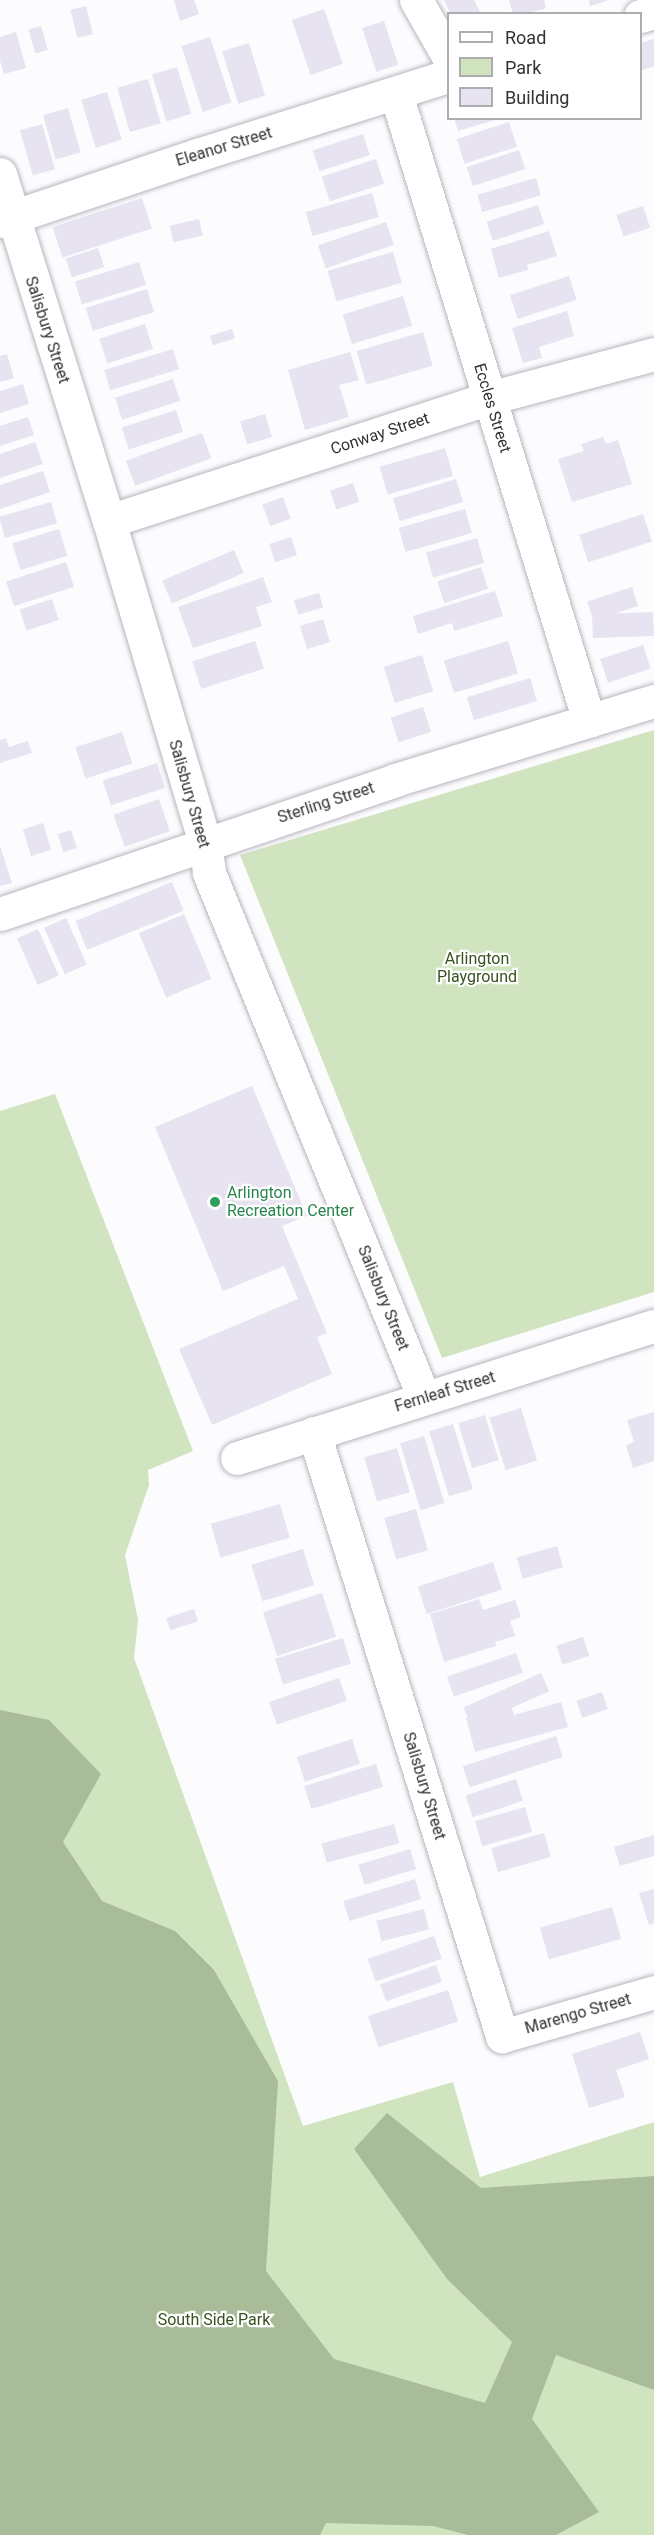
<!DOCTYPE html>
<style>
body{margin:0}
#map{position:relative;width:654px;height:2535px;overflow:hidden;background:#fcfbfd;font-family:Roboto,sans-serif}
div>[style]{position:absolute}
.green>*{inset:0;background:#d0e4c0}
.forest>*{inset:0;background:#a9bc99}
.building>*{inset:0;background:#e8e3f0;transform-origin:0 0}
.roads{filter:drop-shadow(0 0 2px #b9b4c0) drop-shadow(0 0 2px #b9b4c0)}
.minor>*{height:33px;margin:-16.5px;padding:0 16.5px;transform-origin:16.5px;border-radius:16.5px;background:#fff}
.dots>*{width:16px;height:16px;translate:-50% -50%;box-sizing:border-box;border:3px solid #fff;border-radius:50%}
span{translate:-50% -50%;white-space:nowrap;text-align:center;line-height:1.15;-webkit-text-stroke:4.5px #fff;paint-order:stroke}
.street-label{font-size:16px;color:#333136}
.park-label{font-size:16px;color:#38511e}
.leisure-label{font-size:16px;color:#27864d}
.left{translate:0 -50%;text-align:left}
.legend{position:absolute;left:447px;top:12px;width:195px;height:108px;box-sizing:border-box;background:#fff;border:2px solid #adadaf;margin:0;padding:8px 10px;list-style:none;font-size:18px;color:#333136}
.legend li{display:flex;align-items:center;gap:12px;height:30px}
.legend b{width:30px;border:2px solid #adadaf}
</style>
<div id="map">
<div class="green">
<div style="clip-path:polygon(654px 730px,654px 1292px,442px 1358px,240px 855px)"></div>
<div style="clip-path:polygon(55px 1094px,193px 1451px,148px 1470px,149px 1485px,125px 1555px,138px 1620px,134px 1658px,303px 2126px,453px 2082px,480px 2177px,654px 2122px,654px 2535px,0 2535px,0 1111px)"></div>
</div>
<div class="forest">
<div style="clip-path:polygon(0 1710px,49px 1720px,101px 1774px,63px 1842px,102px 1901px,175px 1931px,214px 1970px,278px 2081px,266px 2271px,334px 2359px,485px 2403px,512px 2342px,447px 2279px,354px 2149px,387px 2113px,481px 2188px,654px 2176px,654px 2390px,556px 2355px,532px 2419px,599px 2512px,556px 2535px,468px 2535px,433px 2526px,326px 2523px,320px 2535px,0 2535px)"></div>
</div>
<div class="building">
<div style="clip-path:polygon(174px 0,194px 0,199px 14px,180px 21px)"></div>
<div style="clip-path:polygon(444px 0,474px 0,481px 14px,451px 14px)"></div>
<div style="clip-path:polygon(509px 0,544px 0,546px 8px,526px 14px,513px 14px)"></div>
<div style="clip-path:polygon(589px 0,607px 0,607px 1px,590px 6px)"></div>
<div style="left:86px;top:6px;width:29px;height:16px;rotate:76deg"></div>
<div style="left:324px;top:9px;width:58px;height:34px;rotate:71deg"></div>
<div style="left:384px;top:21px;width:46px;height:23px;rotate:72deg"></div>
<div style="left:41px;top:26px;width:25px;height:13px;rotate:74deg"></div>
<div style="clip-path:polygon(16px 32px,26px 68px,4px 74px,0 61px,0 37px)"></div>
<div style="left:210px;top:37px;width:69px;height:30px;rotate:72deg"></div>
<div style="clip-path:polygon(654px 39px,654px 66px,640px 71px,640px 43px)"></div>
<div style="left:249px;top:43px;width:55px;height:28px;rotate:73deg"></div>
<div style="left:177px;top:67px;width:49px;height:26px;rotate:73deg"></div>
<div style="left:148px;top:79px;width:46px;height:32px;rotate:74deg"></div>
<div style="left:107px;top:92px;width:50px;height:27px;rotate:73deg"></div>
<div style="left:68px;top:108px;width:46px;height:26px;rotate:74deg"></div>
<div style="clip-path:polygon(454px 118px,498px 118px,498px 119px,458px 131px)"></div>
<div style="left:509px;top:122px;width:26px;height:55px;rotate:72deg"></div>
<div style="left:42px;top:124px;width:47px;height:23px;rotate:74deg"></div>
<div style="left:363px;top:134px;width:22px;height:53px;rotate:72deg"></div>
<div style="left:519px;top:150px;width:20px;height:55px;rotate:72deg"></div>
<div style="left:376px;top:159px;width:26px;height:57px;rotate:72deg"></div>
<div style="left:536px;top:178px;width:18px;height:61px;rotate:74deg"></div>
<div style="left:372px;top:193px;width:25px;height:69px;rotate:74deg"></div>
<div style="left:142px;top:198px;width:32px;height:94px;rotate:72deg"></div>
<div style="left:538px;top:205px;width:20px;height:54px;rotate:72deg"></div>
<div style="left:643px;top:206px;width:23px;height:28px;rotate:72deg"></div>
<div style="left:199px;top:219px;width:17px;height:30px;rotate:77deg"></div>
<div style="left:386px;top:222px;width:24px;height:72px;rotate:71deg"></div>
<div style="clip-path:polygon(549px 231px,557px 256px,527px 265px,528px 270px,499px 278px,491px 249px)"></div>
<div style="left:98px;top:248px;width:20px;height:34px;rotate:72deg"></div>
<div style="left:393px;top:252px;width:32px;height:68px;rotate:74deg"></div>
<div style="left:139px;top:262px;width:24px;height:67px;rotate:73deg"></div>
<div style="left:569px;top:276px;width:25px;height:62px;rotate:72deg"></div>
<div style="left:147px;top:289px;width:24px;height:64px;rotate:73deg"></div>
<div style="left:403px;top:296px;width:31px;height:63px;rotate:73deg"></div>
<div style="clip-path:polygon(567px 311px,574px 336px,539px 347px,542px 358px,523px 363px,512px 328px)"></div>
<div style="left:145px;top:324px;width:26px;height:48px;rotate:72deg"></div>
<div style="left:232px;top:329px;width:10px;height:23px;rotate:73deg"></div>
<div style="left:423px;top:332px;width:35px;height:69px;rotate:74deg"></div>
<div style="left:173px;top:349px;width:21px;height:72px;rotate:73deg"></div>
<div style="clip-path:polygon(350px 352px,359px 380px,339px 385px,349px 417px,305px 430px,288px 370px)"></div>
<div style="clip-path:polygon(7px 354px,14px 378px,0 382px,0 356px)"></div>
<div style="left:173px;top:379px;width:23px;height:61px;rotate:72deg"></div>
<div style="clip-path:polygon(23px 384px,29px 404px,0 413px,0 391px)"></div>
<div style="left:176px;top:410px;width:23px;height:57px;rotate:72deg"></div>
<div style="left:265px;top:414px;width:24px;height:26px;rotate:73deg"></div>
<div style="clip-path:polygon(28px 417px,34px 435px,0 446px,0 426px)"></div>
<div style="left:202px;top:433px;width:27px;height:81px;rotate:70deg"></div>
<div style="clip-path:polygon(603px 437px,606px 444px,618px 440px,632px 484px,572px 502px,558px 459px,584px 451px,581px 444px)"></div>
<div style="clip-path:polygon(35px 442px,43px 464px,0 478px,0 454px)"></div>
<div style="left:445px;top:448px;width:29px;height:68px;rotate:74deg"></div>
<div style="clip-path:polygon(43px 471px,50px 492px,0 509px,0 485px)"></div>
<div style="left:456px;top:479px;width:24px;height:66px;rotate:73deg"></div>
<div style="left:353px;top:483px;width:20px;height:24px;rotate:72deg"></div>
<div style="left:283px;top:497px;width:23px;height:22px;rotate:70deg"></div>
<div style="left:51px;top:502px;width:22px;height:54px;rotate:74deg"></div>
<div style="left:465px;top:509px;width:25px;height:69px;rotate:74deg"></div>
<div style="left:643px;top:514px;width:29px;height:67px;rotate:72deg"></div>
<div style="left:59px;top:529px;width:28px;height:49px;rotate:73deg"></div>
<div style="left:291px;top:537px;width:19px;height:23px;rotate:72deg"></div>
<div style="left:477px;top:538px;width:26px;height:53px;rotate:74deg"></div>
<div style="left:234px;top:550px;width:25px;height:78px;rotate:67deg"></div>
<div style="left:66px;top:562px;width:26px;height:63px;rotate:72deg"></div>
<div style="left:481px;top:567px;width:23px;height:46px;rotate:72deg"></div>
<div style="clip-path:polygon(263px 577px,272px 602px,256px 607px,262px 626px,193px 648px,178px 607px)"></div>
<div style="left:632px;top:587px;width:20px;height:47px;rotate:72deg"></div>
<div style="clip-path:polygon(495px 591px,503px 616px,454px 631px,452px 623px,418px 634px,413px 616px)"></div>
<div style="left:319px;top:593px;width:15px;height:26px;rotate:74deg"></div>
<div style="left:52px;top:599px;width:22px;height:34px;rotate:72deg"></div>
<div style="left:653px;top:612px;width:24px;height:61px;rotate:88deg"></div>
<div style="left:323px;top:619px;width:24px;height:24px;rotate:73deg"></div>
<div style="left:255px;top:641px;width:29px;height:66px;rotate:72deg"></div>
<div style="left:508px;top:641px;width:34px;height:67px;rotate:73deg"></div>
<div style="left:643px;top:645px;width:25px;height:45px;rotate:72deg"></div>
<div style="left:422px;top:655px;width:38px;height:40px;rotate:73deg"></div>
<div style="left:530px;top:678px;width:24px;height:66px;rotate:73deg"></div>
<div style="left:423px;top:707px;width:26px;height:34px;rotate:72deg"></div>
<div style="left:122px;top:732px;width:33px;height:49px;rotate:72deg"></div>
<div style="clip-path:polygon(6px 738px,9px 747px,28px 741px,32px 753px,0 763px,0 740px)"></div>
<div style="left:157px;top:763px;width:26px;height:57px;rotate:72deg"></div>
<div style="left:159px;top:799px;width:34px;height:48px;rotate:71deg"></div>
<div style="left:43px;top:823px;width:28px;height:21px;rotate:73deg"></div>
<div style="left:71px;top:830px;width:19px;height:14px;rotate:72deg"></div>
<div style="clip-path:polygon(0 846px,12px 883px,0 886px)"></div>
<div style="left:172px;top:882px;width:31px;height:104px;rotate:68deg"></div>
<div style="left:184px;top:914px;width:70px;height:49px;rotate:67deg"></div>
<div style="left:66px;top:918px;width:51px;height:24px;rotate:66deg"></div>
<div style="left:38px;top:929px;width:51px;height:23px;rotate:66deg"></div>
<div style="clip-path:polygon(252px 1086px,307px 1216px,282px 1226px,327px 1333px,317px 1337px,332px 1374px,212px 1425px,179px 1349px,298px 1299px,284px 1266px,223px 1291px,155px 1127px)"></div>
<div style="left:521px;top:1408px;width:55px;height:33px;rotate:73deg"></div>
<div style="clip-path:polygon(654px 1412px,654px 1461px,633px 1468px,626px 1445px,634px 1442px,627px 1420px)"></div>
<div style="left:485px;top:1415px;width:47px;height:28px;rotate:73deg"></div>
<div style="left:453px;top:1424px;width:68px;height:25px;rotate:73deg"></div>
<div style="left:424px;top:1436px;width:70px;height:25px;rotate:73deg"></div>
<div style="left:397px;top:1448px;width:46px;height:34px;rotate:74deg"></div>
<div style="left:280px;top:1504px;width:35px;height:72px;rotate:74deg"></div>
<div style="left:416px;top:1509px;width:43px;height:33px;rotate:74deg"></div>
<div style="left:557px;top:1546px;width:22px;height:42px;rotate:74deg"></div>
<div style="left:303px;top:1549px;width:38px;height:54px;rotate:73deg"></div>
<div style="left:493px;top:1562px;width:29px;height:79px;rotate:72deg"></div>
<div style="left:322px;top:1593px;width:46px;height:62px;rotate:72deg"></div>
<div style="clip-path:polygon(479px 1599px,483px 1610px,515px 1600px,521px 1617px,510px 1621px,515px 1636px,495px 1642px,496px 1646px,444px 1662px,430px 1614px)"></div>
<div style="left:194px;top:1609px;width:13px;height:29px;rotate:72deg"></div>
<div style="left:583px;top:1637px;width:20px;height:28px;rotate:72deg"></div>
<div style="left:343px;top:1638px;width:27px;height:71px;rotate:73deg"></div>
<div style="left:516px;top:1653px;width:21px;height:73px;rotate:71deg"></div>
<div style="left:541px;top:1673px;width:20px;height:85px;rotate:66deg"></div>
<div style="left:339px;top:1678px;width:24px;height:74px;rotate:71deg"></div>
<div style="left:602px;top:1692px;width:18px;height:27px;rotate:71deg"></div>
<div style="clip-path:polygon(561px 1702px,568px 1727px,475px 1752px,466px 1718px,511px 1706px,514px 1715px)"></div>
<div style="left:556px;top:1736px;width:22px;height:98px;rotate:72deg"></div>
<div style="left:352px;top:1739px;width:26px;height:58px;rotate:72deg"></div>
<div style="left:376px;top:1764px;width:24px;height:75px;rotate:73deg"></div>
<div style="left:516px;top:1779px;width:23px;height:53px;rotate:72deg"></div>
<div style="left:525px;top:1807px;width:26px;height:52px;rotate:74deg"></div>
<div style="left:394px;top:1824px;width:20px;height:75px;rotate:75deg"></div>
<div style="left:544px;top:1833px;width:25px;height:55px;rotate:74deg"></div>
<div style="clip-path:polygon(654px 1835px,654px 1856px,620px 1866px,614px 1847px)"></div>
<div style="left:410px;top:1849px;width:21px;height:54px;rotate:73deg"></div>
<div style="left:415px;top:1879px;width:21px;height:75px;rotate:73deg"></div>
<div style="clip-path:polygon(654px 1889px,654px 1923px,649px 1925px,639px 1893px)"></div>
<div style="left:612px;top:1907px;width:33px;height:75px;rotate:74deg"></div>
<div style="left:424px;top:1909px;width:21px;height:49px;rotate:76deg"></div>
<div style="left:434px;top:1936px;width:24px;height:70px;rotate:71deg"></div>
<div style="left:436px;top:1965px;width:18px;height:59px;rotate:71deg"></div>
<div style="left:448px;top:1990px;width:33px;height:84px;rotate:72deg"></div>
<div style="clip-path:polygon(640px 2032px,649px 2059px,616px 2070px,625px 2097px,589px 2108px,572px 2054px)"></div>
</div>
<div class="roads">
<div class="minor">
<div style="left:416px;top:0;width:64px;rotate:60.3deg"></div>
<div style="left:640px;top:16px;width:15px;rotate:-16deg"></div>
<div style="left:396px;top:94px;width:656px;rotate:72.89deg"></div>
<div style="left:0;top:174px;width:364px;rotate:72.6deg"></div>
<div style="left:109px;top:521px;width:336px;rotate:73.4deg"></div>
<div style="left:205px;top:843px;width:30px;rotate:82deg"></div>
<div style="left:209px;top:873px;width:567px;rotate:67.73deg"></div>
<div style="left:0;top:221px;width:208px;rotate:-18.5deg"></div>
<div style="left:197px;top:155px;width:263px;rotate:-17.5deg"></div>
<div style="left:109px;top:521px;width:399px;rotate:-17.9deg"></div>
<div style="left:489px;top:398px;width:171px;rotate:-14.9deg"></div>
<div style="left:0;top:914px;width:417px;rotate:-18.7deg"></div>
<div style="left:395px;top:780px;width:271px;rotate:-17deg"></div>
<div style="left:314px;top:1433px;width:632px;rotate:72.68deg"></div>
<div style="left:502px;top:2036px;width:158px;rotate:-16.1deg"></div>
<div style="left:237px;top:1458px;width:437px;rotate:-17.6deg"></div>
</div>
</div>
<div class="dots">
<div style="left:215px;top:1202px;background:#2e9e5b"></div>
</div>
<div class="street-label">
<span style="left:224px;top:147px;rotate:-17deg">Eleanor Street</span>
<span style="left:47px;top:330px;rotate:72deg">Salisbury Street</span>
<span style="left:492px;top:408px;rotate:73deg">Eccles Street</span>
<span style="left:380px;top:434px;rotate:-18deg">Conway Street</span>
<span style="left:189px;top:794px;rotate:74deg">Salisbury Street</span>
<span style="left:326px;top:803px;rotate:-18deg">Sterling Street</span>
<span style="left:383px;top:1298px;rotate:68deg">Salisbury Street</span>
<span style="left:445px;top:1392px;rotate:-17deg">Fernleaf Street</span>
<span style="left:424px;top:1786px;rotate:73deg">Salisbury Street</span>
<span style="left:578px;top:2014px;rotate:-16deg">Marengo Street</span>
</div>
<div class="park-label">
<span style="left:477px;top:968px">Arlington<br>Playground</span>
<span style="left:214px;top:2320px">South Side Park</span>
</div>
<div class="leisure-label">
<span class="left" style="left:227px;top:1202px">Arlington<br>Recreation Center</span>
</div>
<ul class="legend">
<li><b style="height:8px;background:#fff"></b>Road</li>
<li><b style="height:16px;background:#d0e4c0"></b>Park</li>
<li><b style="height:16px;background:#e8e3f0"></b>Building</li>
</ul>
</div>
